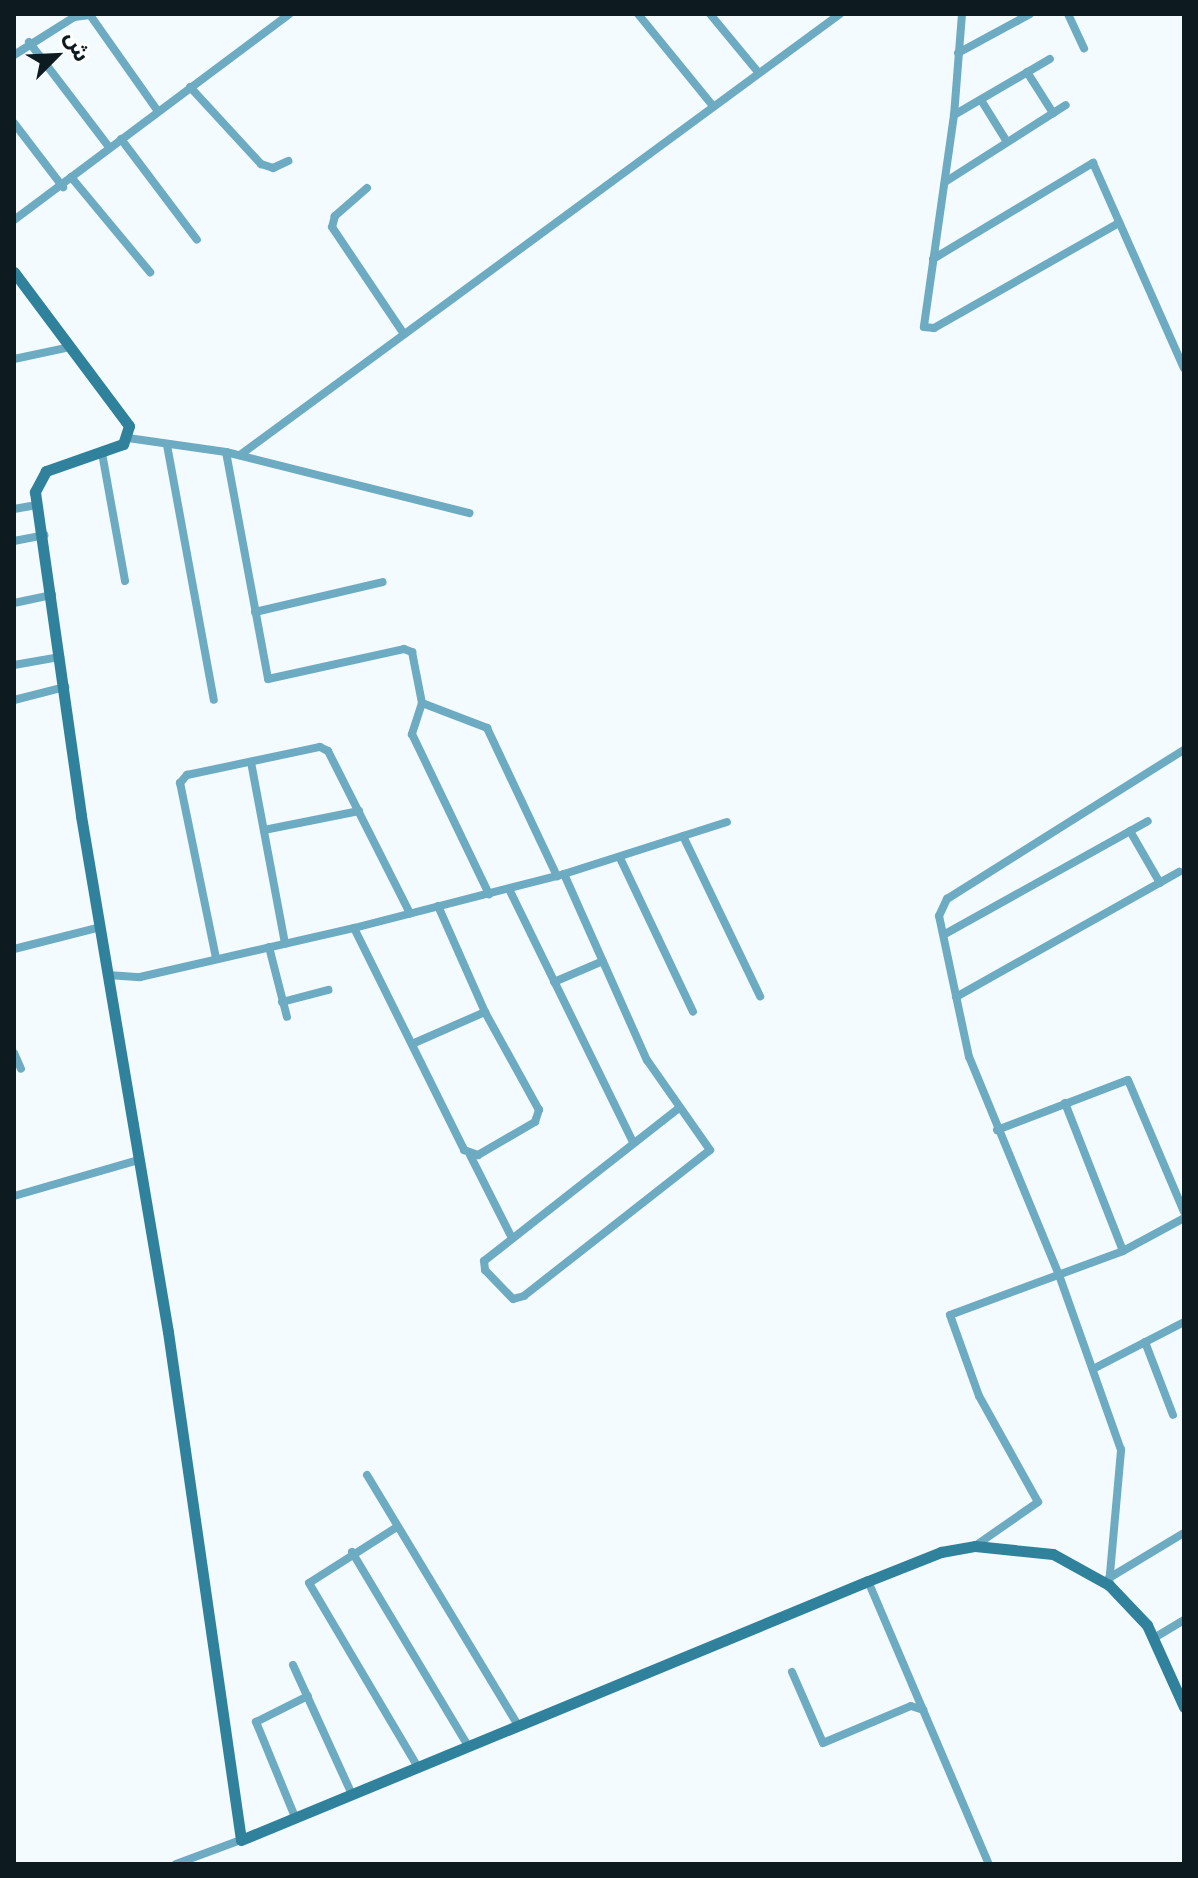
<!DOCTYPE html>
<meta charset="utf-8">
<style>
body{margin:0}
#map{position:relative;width:1198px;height:1878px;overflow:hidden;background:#f4fbfe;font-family:"Asap Condensed","Noto Sans Arabic",sans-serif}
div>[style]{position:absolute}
.street>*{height:8px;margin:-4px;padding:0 4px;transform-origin:4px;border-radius:4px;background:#6dabc2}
.secondary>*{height:11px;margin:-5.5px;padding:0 5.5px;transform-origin:5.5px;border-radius:5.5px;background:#30829c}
span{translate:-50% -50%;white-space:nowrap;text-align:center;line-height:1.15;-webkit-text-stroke:6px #fff;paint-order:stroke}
.frame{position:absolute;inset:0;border:16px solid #0d1b20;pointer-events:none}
.north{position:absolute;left:16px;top:16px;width:80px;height:80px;-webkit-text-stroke:6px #fff;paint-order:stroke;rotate:66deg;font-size:22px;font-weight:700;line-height:32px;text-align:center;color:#0d1b20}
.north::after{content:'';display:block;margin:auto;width:28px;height:36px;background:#0d1b20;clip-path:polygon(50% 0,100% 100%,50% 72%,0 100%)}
</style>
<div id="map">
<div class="street">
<div style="left:638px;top:14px;width:119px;rotate:50.8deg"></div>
<div style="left:710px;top:14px;width:75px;rotate:50.4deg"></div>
<div style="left:962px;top:14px;width:101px;rotate:94.5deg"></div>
<div style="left:954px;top:115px;width:214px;rotate:98.1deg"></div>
<div style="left:924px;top:327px;width:10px;rotate:6deg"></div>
<div style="left:934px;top:328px;width:213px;rotate:-29.6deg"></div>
<div style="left:1068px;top:14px;width:38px;rotate:65deg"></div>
<div style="left:29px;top:42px;width:132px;rotate:52.7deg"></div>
<div style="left:958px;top:53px;width:82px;rotate:-28.4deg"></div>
<div style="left:14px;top:55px;width:71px;rotate:-32.3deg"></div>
<div style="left:74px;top:17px;width:16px;rotate:-7deg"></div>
<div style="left:90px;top:15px;width:116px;rotate:54.8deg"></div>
<div style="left:1027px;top:72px;width:49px;rotate:57.6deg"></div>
<div style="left:190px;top:87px;width:105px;rotate:47.3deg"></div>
<div style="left:261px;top:164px;width:13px;rotate:18deg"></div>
<div style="left:273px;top:168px;width:17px;rotate:-25deg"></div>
<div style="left:981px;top:100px;width:49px;rotate:58.2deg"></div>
<div style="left:954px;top:115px;width:111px;rotate:-30.3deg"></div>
<div style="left:14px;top:123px;width:81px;rotate:52.6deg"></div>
<div style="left:121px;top:139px;width:126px;rotate:53deg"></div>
<div style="left:71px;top:177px;width:124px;rotate:50.3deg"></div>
<div style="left:945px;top:182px;width:143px;rotate:-32.5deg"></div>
<div style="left:367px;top:188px;width:43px;rotate:138.8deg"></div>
<div style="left:335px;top:216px;width:11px;rotate:105deg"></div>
<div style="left:332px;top:227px;width:129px;rotate:56.1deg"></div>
<div style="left:14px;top:220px;width:344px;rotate:-36.8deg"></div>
<div style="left:933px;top:259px;width:187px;rotate:-31deg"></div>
<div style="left:1093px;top:163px;width:224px;rotate:66.1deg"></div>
<div style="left:14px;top:359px;width:57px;rotate:-12.1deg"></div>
<div style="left:128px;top:438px;width:99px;rotate:8.1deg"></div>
<div style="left:226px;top:452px;width:251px;rotate:14.1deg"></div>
<div style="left:167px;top:445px;width:259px;rotate:79.6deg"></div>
<div style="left:226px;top:452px;width:231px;rotate:79.5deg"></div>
<div style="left:268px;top:679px;width:139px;rotate:-12.4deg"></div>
<div style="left:404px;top:649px;width:9px;rotate:21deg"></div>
<div style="left:412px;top:652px;width:52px;rotate:78.9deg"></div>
<div style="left:422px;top:703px;width:33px;rotate:108deg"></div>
<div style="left:412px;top:734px;width:178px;rotate:64.3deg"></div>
<div style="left:102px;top:453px;width:130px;rotate:79.8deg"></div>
<div style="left:240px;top:455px;width:745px;rotate:-36.32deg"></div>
<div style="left:14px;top:509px;width:23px;rotate:-10deg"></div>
<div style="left:14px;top:541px;width:31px;rotate:-11deg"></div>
<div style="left:14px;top:603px;width:39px;rotate:-12deg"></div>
<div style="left:255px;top:612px;width:131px;rotate:-13.2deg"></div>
<div style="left:14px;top:665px;width:47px;rotate:-9.9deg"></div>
<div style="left:14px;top:700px;width:53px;rotate:-14.3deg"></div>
<div style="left:422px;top:703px;width:70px;rotate:21deg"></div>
<div style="left:487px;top:728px;width:164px;rotate:64.7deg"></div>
<div style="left:251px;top:762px;width:185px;rotate:79.4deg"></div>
<div style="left:264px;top:830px;width:97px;rotate:-11.3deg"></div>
<div style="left:1130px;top:831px;width:60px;rotate:60deg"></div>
<div style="left:683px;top:836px;width:178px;rotate:64.3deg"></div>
<div style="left:620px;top:858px;width:170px;rotate:64.6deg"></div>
<div style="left:564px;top:874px;width:204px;rotate:66deg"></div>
<div style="left:647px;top:1060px;width:110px;rotate:55deg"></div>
<div style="left:710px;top:1150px;width:236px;rotate:141.9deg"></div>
<div style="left:524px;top:1296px;width:11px;rotate:165deg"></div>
<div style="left:513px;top:1299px;width:40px;rotate:-134deg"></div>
<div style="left:485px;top:1270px;width:9px;rotate:-96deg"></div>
<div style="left:484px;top:1261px;width:248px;rotate:-38.1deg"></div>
<div style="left:509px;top:889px;width:282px;rotate:63.9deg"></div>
<div style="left:354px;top:928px;width:248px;rotate:63.6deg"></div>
<div style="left:464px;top:1150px;width:15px;rotate:20deg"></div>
<div style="left:478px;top:1155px;width:66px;rotate:-30.1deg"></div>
<div style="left:535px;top:1122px;width:13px;rotate:-72deg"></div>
<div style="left:539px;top:1110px;width:112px;rotate:-118.9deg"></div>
<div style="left:485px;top:1012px;width:116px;rotate:-113.9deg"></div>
<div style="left:945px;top:934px;width:232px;rotate:-29.1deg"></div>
<div style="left:269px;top:947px;width:72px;rotate:75.6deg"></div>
<div style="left:14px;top:949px;width:89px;rotate:-14.3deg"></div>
<div style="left:216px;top:958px;width:179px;rotate:-101.6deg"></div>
<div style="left:180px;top:783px;width:11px;rotate:-49deg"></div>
<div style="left:187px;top:775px;width:136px;rotate:-11.9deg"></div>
<div style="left:320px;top:747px;width:9px;rotate:27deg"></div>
<div style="left:328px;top:751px;width:182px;rotate:63.2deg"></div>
<div style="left:108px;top:975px;width:32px;rotate:4deg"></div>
<div style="left:140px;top:977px;width:220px;rotate:-12.9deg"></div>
<div style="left:354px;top:928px;width:217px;rotate:-14.4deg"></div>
<div style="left:564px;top:874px;width:171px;rotate:-17.7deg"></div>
<div style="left:554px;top:982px;width:53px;rotate:-23.2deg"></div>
<div style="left:956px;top:997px;width:256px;rotate:-29.3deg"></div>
<div style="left:282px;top:1002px;width:48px;rotate:-14.6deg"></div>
<div style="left:412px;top:1044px;width:80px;rotate:-23.7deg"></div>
<div style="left:14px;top:1053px;width:17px;rotate:66deg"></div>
<div style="left:1065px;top:1103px;width:159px;rotate:68.6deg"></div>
<div style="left:997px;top:1130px;width:140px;rotate:-20.9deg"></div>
<div style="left:1128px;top:1080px;width:143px;rotate:67deg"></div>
<div style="left:470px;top:1155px;width:93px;rotate:63.2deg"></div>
<div style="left:14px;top:1196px;width:130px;rotate:-16.1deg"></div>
<div style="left:1145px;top:1342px;width:78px;rotate:69deg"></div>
<div style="left:1093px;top:1369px;width:102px;rotate:-27.3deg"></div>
<div style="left:367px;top:1475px;width:291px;rotate:58.9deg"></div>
<div style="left:397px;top:1527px;width:104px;rotate:147.5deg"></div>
<div style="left:309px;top:1583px;width:210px;rotate:59.4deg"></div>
<div style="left:975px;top:1546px;width:77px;rotate:-34.9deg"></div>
<div style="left:1038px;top:1502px;width:121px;rotate:-119.1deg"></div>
<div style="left:979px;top:1396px;width:86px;rotate:-109.7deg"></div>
<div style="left:950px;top:1315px;width:184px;rotate:-20.3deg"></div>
<div style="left:1123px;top:1251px;width:69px;rotate:-28.4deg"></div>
<div style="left:352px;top:1552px;width:224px;rotate:59.1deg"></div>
<div style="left:1109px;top:1578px;width:87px;rotate:-31deg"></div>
<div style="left:868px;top:1581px;width:308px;rotate:66.9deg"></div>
<div style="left:1109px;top:1585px;width:136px;rotate:-84.9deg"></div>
<div style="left:1121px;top:1450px;width:186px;rotate:-109.5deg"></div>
<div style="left:1059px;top:1275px;width:236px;rotate:-112.4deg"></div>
<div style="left:969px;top:1057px;width:144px;rotate:-102deg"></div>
<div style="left:939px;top:916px;width:19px;rotate:-65deg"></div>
<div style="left:947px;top:899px;width:280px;rotate:-32.2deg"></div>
<div style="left:1154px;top:1638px;width:35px;rotate:-31deg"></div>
<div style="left:293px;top:1665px;width:140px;rotate:65.5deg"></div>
<div style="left:792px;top:1672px;width:77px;rotate:66.4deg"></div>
<div style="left:823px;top:1743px;width:95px;rotate:-22.8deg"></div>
<div style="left:911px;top:1706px;width:13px;rotate:18deg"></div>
<div style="left:295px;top:1817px;width:103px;rotate:-112.3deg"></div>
<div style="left:256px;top:1722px;width:58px;rotate:-26.6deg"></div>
<div style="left:176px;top:1864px;width:69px;rotate:-20.3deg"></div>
</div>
<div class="secondary">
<div style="left:14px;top:272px;width:192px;rotate:53.2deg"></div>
<div style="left:129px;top:426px;width:19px;rotate:108deg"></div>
<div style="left:123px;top:444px;width:82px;rotate:160.7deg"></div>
<div style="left:46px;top:471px;width:24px;rotate:118deg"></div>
<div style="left:35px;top:492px;width:327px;rotate:81.9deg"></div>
<div style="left:81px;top:816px;width:523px;rotate:80.43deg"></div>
<div style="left:168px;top:1332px;width:513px;rotate:81.82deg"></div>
<div style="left:241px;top:1840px;width:678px;rotate:-22.44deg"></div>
<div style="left:868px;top:1581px;width:79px;rotate:-21.7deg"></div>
<div style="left:941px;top:1552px;width:35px;rotate:-10deg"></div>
<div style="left:975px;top:1546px;width:78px;rotate:5.9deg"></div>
<div style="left:1053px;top:1554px;width:64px;rotate:29deg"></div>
<div style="left:1109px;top:1585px;width:55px;rotate:46.5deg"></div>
<div style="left:1147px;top:1625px;width:90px;rotate:65.7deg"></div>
</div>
<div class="frame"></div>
<div class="north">ش</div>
</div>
